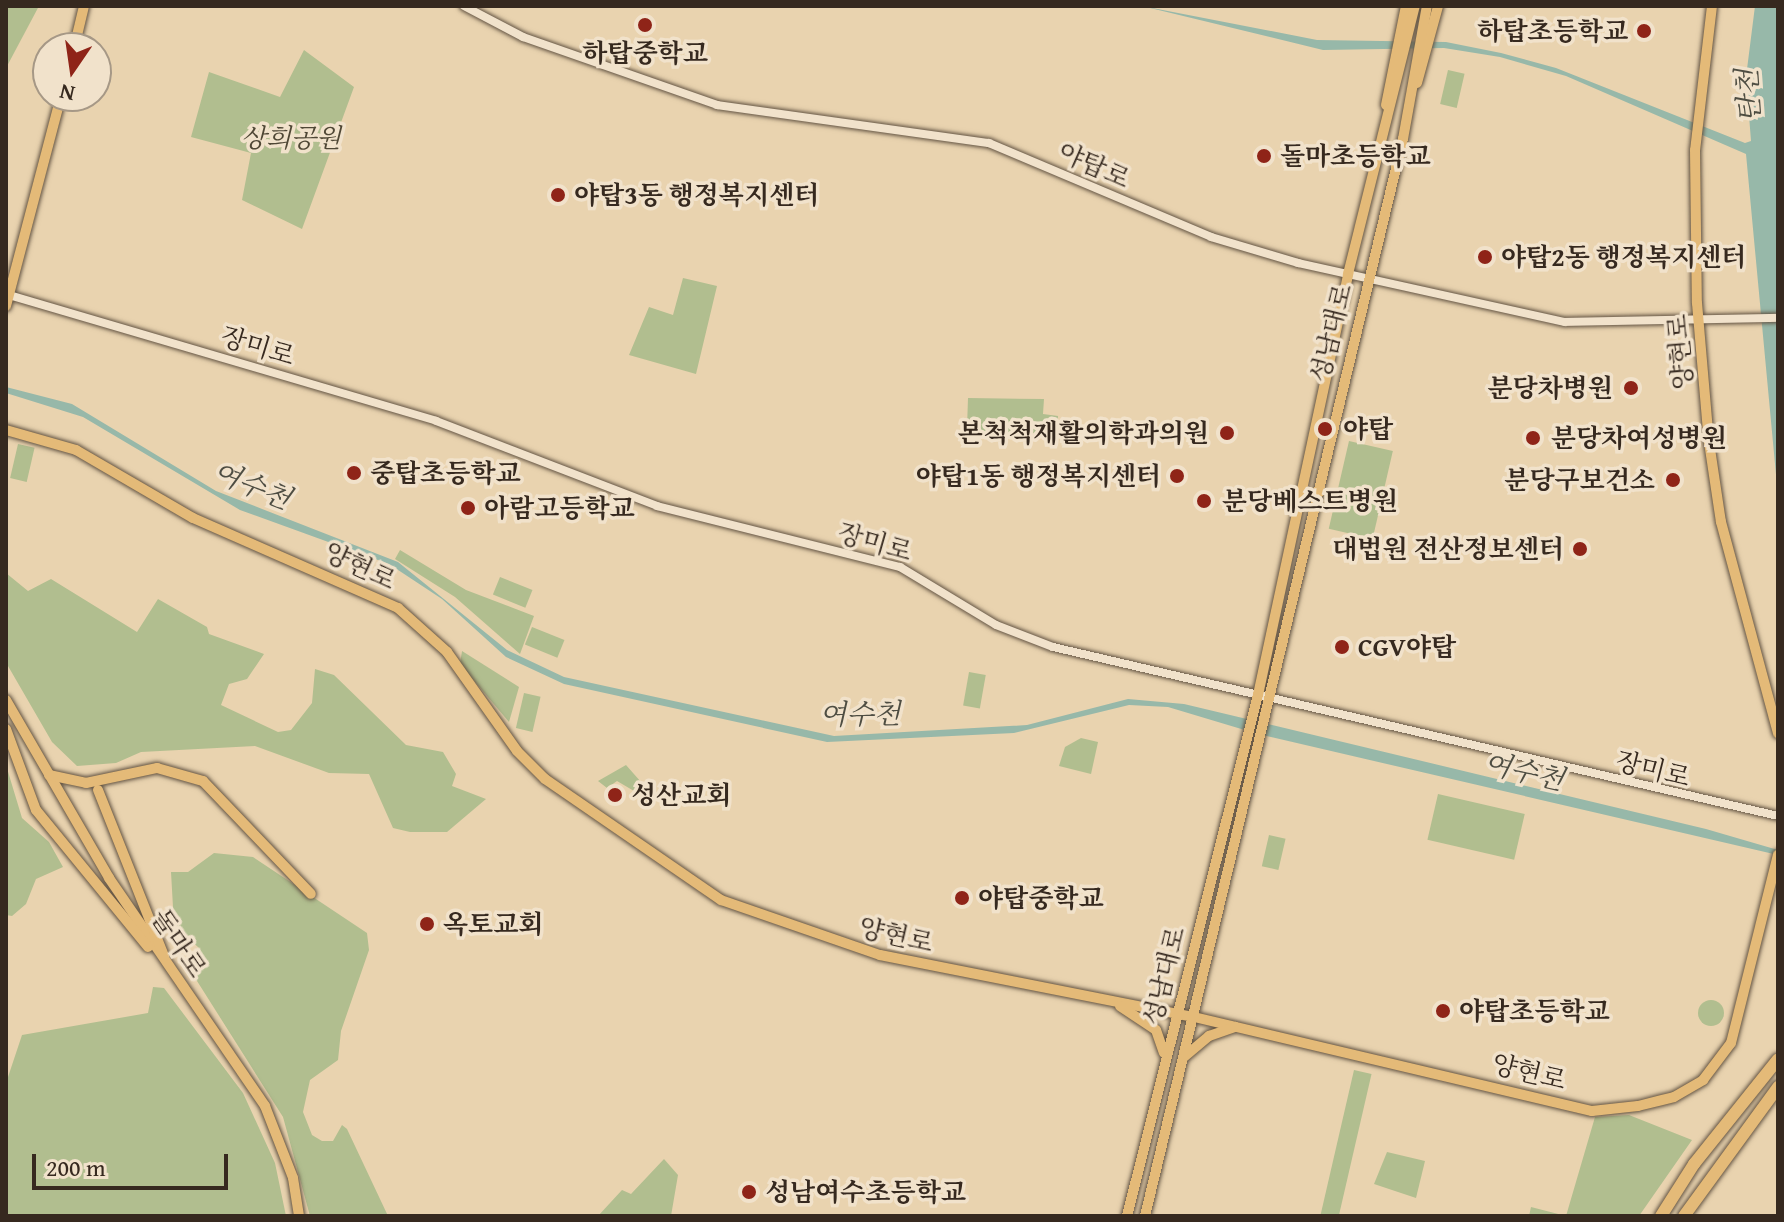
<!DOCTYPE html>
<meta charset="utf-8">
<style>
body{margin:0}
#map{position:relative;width:1784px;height:1222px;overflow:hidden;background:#e9d3af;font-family:"Gentium Book Plus","Noto Serif KR",serif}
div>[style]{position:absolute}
.green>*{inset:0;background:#b1be8f;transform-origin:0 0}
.round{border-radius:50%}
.water>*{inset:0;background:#97b8a9}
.roads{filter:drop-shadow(0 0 2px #635443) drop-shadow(0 0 2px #635443)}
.minor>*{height:8px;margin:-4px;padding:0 4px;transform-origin:4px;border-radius:4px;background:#f1e2cb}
.major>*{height:10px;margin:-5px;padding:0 5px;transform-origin:5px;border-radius:5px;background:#e4ba78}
.highway>*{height:12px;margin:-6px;padding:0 6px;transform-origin:6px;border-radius:6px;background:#e4ba78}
.dots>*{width:22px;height:22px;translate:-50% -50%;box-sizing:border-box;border:4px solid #f1e2cb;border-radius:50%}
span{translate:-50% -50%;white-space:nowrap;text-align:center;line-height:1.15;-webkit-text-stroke:7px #f1e2cb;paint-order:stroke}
.poi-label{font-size:26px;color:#36291f;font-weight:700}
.right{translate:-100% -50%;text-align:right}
.left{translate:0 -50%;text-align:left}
.park-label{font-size:26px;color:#4f4735;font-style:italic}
.street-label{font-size:26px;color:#36291f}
.water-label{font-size:28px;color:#4e4d42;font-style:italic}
.frame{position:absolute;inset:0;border:8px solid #36291f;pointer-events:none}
.north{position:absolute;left:32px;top:32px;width:80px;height:80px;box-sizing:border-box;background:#f1e2cb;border:2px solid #a69886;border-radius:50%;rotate:193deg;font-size:22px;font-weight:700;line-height:32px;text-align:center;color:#36291f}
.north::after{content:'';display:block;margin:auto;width:28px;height:36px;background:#8f2418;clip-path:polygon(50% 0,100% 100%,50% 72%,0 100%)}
.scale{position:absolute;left:32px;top:1154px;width:196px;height:36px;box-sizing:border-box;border:4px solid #36291f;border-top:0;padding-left:10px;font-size:24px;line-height:28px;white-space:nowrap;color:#36291f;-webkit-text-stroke:6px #f1e2cb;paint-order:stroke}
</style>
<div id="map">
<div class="green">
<div style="clip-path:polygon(6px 6px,39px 6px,6px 68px)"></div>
<div style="clip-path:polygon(304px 50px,354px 87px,302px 229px,242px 200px,251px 153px,191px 137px,209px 72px,280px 97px)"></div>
<div style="left:1448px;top:70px;width:17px;height:35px;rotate:13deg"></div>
<div style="clip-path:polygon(683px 278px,717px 286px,696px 374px,629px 355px,649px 307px,673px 315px)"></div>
<div style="clip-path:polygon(968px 398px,1044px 399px,1043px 414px,1058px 416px,1057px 432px,1001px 435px,967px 428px)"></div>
<div style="left:1349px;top:441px;width:45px;height:90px;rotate:13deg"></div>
<div style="left:18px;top:444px;width:17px;height:35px;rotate:13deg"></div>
<div style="clip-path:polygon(400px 550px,466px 590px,534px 616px,520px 654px,455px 597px,395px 559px)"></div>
<div style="clip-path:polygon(6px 573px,28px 591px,51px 579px,137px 632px,158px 599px,207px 627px,209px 634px,264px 654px,247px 679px,229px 684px,221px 705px,278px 732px,291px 730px,312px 703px,315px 669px,334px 675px,406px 745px,443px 752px,456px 774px,452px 786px,486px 799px,447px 832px,410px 832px,393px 828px,369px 774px,329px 773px,255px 746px,141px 752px,116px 763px,77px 766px,52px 742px,8px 666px)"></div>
<div style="left:500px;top:577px;width:35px;height:19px;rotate:22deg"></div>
<div style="left:532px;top:627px;width:35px;height:19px;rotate:22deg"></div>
<div style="clip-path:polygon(462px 651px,519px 687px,509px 722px,460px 664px)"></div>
<div style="left:969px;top:672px;width:17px;height:34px;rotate:10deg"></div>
<div style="left:524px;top:693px;width:17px;height:36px;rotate:13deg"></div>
<div style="clip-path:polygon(1081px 738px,1098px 742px,1091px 774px,1059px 766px,1065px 747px)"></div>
<div style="clip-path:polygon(6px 765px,22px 818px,49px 842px,63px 867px,36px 879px,26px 904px,12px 916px,6px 915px)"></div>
<div style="clip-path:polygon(626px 765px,641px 782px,634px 791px,617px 781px,607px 788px,598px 781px)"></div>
<div style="left:1438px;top:794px;width:89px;height:47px;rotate:13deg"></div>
<div style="left:1269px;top:835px;width:17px;height:32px;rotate:13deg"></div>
<div style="clip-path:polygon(214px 853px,253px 857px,367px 933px,369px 950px,341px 1031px,338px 1060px,310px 1080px,303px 1112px,312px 1135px,322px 1141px,333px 1141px,342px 1125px,347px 1129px,388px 1216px,310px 1216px,283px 1117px,185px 962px,199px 948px,174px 925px,171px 872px,188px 872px)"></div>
<div style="clip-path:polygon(153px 987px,164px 988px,243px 1093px,275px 1163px,286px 1216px,6px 1216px,6px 1083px,22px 1035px,148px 1013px)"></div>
<div class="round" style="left:1698px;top:1000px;width:26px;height:26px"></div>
<div style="left:1354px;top:1070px;width:18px;height:150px;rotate:13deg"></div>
<div style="clip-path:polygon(1629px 1115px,1692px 1140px,1639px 1216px,1529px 1216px,1531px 1207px,1566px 1216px,1595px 1117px)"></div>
<div style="clip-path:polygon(1387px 1152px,1425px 1161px,1416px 1198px,1374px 1184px)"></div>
<div style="clip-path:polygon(664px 1159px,678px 1175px,671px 1216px,598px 1216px,622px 1190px,631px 1194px)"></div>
</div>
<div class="water">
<div style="clip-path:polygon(1142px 6px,1317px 40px,1446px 42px,1501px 53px,1556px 68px,1745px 143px,1751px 141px,1746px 77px,1755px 6px,1778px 6px,1778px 496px,1746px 154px,1566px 76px,1500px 57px,1444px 48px,1323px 50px)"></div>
<div style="clip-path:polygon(6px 387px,72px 404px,216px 491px,398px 562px,507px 650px,564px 677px,834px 736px,1027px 725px,1128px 699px,1184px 704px,1706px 829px,1778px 850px,1778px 855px,1258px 734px,1168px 707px,1129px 705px,1014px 733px,827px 742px,564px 684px,506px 657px,442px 599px,389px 564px,240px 510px,83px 417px,6px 393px)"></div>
</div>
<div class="roads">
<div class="minor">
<div style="left:464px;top:6px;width:67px;rotate:27.7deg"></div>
<div style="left:523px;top:37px;width:206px;rotate:19.3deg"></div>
<div style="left:717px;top:105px;width:275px;rotate:8deg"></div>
<div style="left:989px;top:143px;width:241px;rotate:22.9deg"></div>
<div style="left:1211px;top:237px;width:91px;rotate:16.6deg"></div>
<div style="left:1298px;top:263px;width:273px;rotate:12.5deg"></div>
<div style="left:1565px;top:322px;width:213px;rotate:-1.1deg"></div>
<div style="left:9px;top:295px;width:445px;rotate:16.4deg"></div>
<div style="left:436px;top:421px;width:237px;rotate:21deg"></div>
<div style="left:657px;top:506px;width:251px;rotate:14.1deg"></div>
<div style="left:900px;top:567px;width:112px;rotate:31.1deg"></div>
<div style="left:996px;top:625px;width:61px;rotate:21.1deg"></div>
<div style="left:1053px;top:647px;width:744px;rotate:13.12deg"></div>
</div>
<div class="major">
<div style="left:1712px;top:6px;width:145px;rotate:96.7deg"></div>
<div style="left:1695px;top:150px;width:153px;rotate:89.3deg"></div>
<div style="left:1697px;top:303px;width:140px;rotate:85.1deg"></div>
<div style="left:1709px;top:442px;width:81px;rotate:81.5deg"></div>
<div style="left:1721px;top:522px;width:219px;rotate:74.9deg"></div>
<div style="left:74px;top:48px;width:43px;rotate:-76.6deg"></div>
<div style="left:1417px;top:83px;width:80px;rotate:-74.7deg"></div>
<div style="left:1386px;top:105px;width:101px;rotate:-78.6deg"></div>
<div style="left:6px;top:306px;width:217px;rotate:-75.3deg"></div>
<div style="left:6px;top:430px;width:73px;rotate:15.9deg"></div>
<div style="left:76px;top:450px;width:135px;rotate:30.2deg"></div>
<div style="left:193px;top:518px;width:224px;rotate:23.7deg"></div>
<div style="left:398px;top:608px;width:66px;rotate:41.9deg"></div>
<div style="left:447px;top:652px;width:121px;rotate:54.7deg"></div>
<div style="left:517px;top:751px;width:40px;rotate:45deg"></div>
<div style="left:545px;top:779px;width:214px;rotate:34.5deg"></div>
<div style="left:721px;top:900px;width:168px;rotate:19.1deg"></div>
<div style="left:880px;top:955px;width:320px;rotate:11.2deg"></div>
<div style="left:1194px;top:1017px;width:409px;rotate:13.3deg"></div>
<div style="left:1592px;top:1111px;width:46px;rotate:-6.2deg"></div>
<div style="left:1638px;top:1106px;width:37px;rotate:-14deg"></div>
<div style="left:1674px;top:1097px;width:34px;rotate:-30deg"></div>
<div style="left:1703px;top:1080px;width:46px;rotate:-52.9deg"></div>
<div style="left:1731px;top:1043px;width:194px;rotate:-76deg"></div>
<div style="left:6px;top:700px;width:206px;rotate:59.9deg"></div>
<div style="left:109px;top:878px;width:276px;rotate:55.6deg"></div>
<div style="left:265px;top:1106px;width:77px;rotate:68.7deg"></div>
<div style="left:293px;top:1178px;width:38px;rotate:81deg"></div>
<div style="left:6px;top:729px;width:86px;rotate:69.7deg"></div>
<div style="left:36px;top:810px;width:177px;rotate:50.7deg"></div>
<div style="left:49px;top:775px;width:38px;rotate:12deg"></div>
<div style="left:86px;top:783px;width:73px;rotate:-11.9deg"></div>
<div style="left:157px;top:768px;width:48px;rotate:15.8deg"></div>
<div style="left:203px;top:781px;width:156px;rotate:46.3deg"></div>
<div style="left:98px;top:790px;width:179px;rotate:68.3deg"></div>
<div style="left:1120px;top:1006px;width:43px;rotate:33.7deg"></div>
<div style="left:1156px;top:1030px;width:24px;rotate:71deg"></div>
<div style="left:1184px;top:1057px;width:33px;rotate:-40deg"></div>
<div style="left:1209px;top:1036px;width:28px;rotate:-19deg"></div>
<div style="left:1127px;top:1216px;width:537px;rotate:-75.89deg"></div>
<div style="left:1258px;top:695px;width:431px;rotate:-77.9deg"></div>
<div style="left:1348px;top:274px;width:276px;rotate:-76deg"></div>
<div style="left:1145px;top:1216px;width:1107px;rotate:-76.53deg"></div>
<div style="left:1403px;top:139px;width:135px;rotate:-79.8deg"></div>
</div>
<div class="highway">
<div style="left:1661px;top:1216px;width:62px;rotate:-57.6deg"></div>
<div style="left:1694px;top:1164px;width:134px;rotate:-51.3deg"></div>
<div style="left:1684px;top:1216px;width:160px;rotate:-53.9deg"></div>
</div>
</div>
<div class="dots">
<div style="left:645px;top:25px;background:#8f2418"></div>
<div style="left:1644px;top:31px;background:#8f2418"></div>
<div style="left:1264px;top:156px;background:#8f2418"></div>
<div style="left:558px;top:195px;background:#8f2418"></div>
<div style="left:1485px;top:257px;background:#8f2418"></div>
<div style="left:1631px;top:388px;background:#8f2418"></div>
<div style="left:1325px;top:429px;background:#8f2418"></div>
<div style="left:1227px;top:433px;background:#8f2418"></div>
<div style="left:1533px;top:438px;background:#8f2418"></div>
<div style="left:354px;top:473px;background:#8f2418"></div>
<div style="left:1177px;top:476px;background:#8f2418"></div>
<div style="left:1673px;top:480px;background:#8f2418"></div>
<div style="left:1204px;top:501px;background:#8f2418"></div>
<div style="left:468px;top:508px;background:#8f2418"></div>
<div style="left:1580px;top:549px;background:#8f2418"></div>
<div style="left:1342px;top:647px;background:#8f2418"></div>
<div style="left:615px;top:795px;background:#8f2418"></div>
<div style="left:962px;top:898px;background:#8f2418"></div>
<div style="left:427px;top:924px;background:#8f2418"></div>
<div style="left:1443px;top:1011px;background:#8f2418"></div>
<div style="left:749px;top:1192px;background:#8f2418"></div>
</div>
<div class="poi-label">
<span class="right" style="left:1628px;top:31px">하탑초등학교</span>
<span style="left:645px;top:53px">하탑중학교</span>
<span class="left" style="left:1280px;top:156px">돌마초등학교</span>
<span class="left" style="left:574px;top:195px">야탑3동 행정복지센터</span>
<span class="left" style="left:1501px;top:257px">야탑2동 행정복지센터</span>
<span class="right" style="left:1613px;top:388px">분당차병원</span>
<span class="left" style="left:1343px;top:429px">야탑</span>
<span class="right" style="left:1209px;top:433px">본척척재활의학과의원</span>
<span class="left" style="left:1551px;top:438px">분당차여성병원</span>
<span class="left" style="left:370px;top:473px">중탑초등학교</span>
<span class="right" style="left:1161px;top:476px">야탑1동 행정복지센터</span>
<span class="right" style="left:1655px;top:480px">분당구보건소</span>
<span class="left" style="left:1222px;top:501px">분당베스트병원</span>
<span class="left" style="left:484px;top:508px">아람고등학교</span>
<span class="right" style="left:1564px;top:549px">대법원 전산정보센터</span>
<span class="left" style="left:1358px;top:647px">CGV야탑</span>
<span class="left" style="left:631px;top:795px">성산교회</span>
<span class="left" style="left:978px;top:898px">야탑중학교</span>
<span class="left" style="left:443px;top:924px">옥토교회</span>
<span class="left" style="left:1459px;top:1011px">야탑초등학교</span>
<span class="left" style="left:765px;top:1192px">성남여수초등학교</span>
</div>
<div class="park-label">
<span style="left:291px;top:138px">상희공원</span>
</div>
<div class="street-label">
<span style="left:1094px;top:165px;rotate:24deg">야탑로</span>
<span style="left:1331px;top:333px;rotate:-76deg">성남대로</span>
<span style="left:258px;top:346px;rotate:17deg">장미로</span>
<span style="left:1680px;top:352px;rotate:-95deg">양현로</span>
<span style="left:875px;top:542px;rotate:16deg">장미로</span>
<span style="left:360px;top:566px;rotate:25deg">양현로</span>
<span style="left:1653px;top:769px;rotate:14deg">장미로</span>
<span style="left:896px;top:935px;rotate:13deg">양현로</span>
<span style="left:179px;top:943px;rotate:56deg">돌마로</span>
<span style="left:1164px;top:976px;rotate:-76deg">성남대로</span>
<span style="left:1529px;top:1072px;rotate:14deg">양현로</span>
</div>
<div class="water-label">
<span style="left:1748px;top:96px;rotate:-94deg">탄천</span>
<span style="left:252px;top:485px;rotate:22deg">여수천</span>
<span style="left:860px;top:714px;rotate:-1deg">여수천</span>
<span style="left:1524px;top:771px;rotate:13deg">여수천</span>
</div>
<div class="frame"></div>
<div class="north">N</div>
<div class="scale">200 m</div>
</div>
